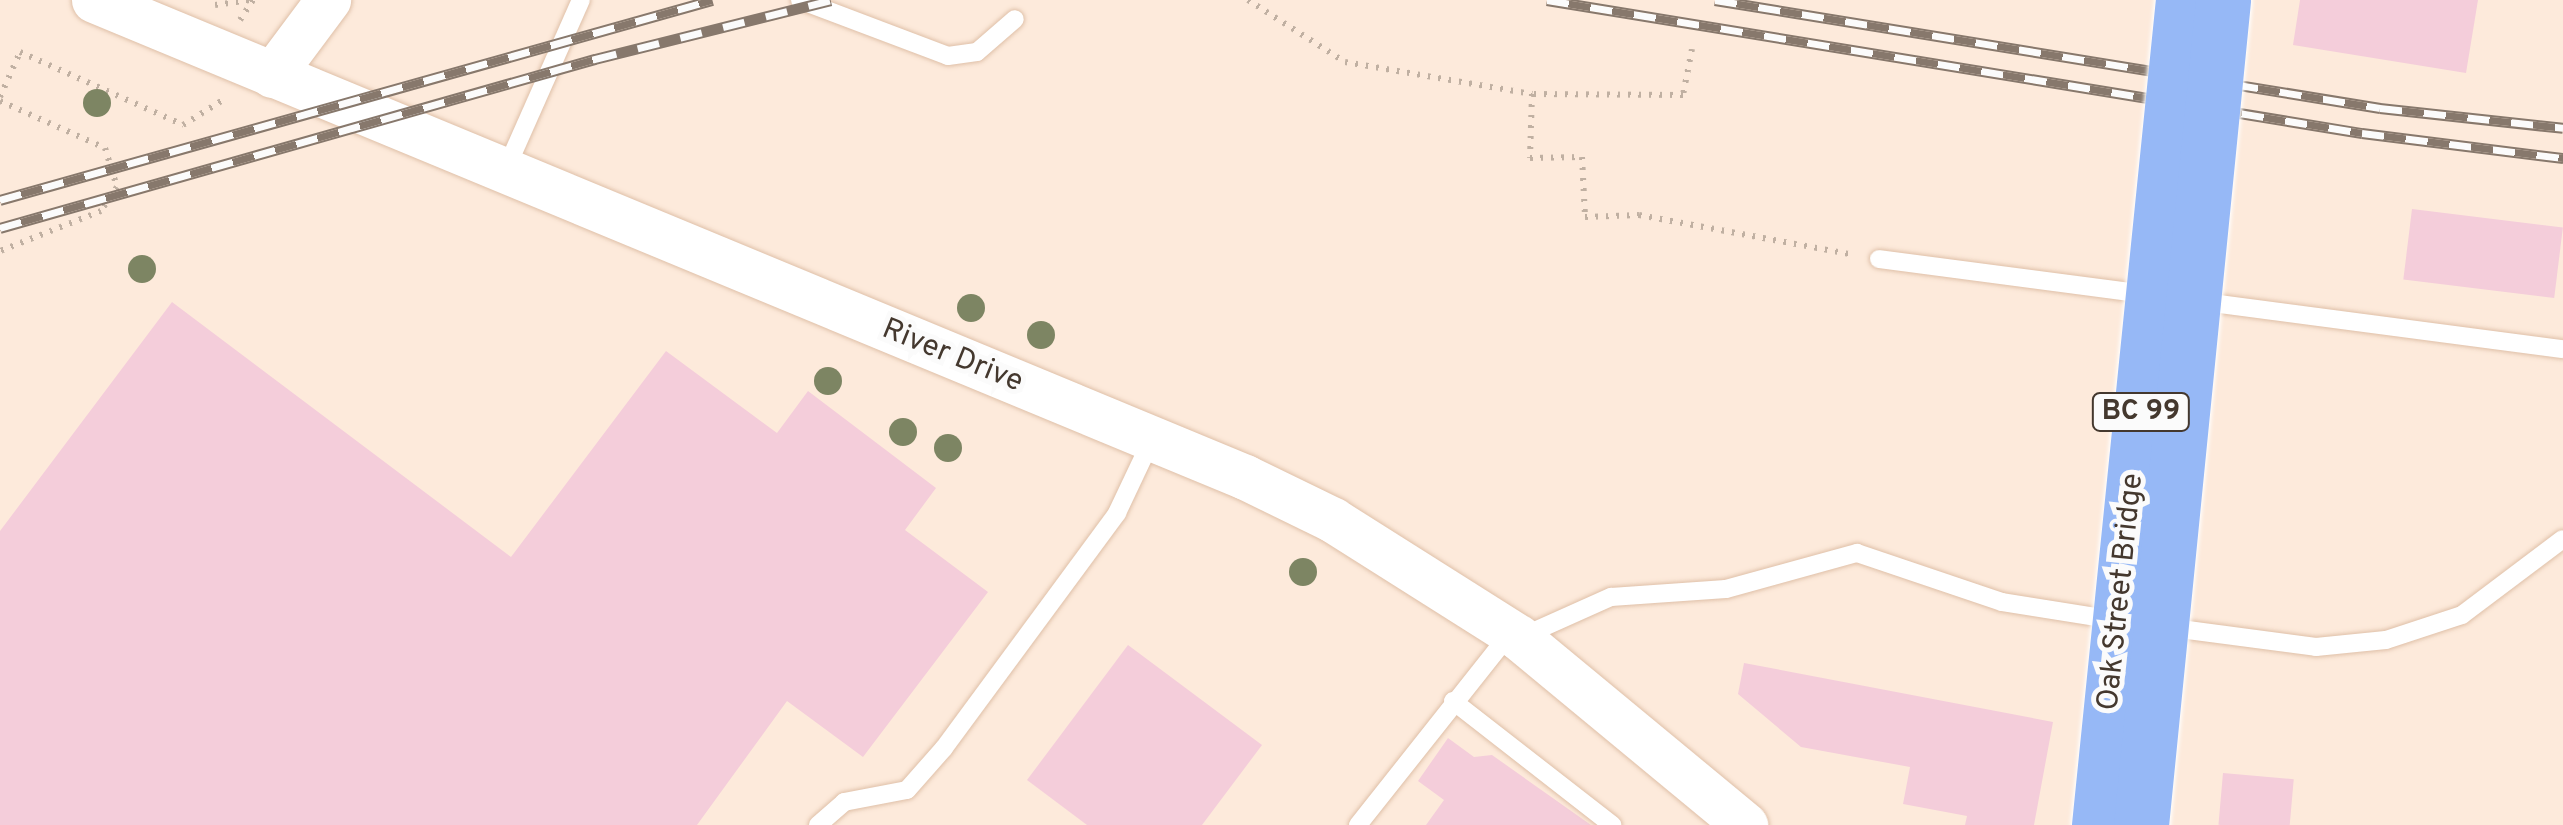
<!DOCTYPE html>
<style>
body{margin:0}
#map{position:relative;width:2563px;height:825px;overflow:hidden;background:#fdeadb;font-family:Overpass,sans-serif}
div>[style]{position:absolute}
.building>*{inset:0;background:#f4cdda;transform-origin:0 0}
.path>*{height:6px;margin-top:-3px;transform-origin:0;background:repeating-linear-gradient(90deg,#c0b0a2 0 2.5px,transparent 0 10.5px)}
.roads{filter:drop-shadow(0 0 2px #dfc0a8) drop-shadow(0 0 2px #dfc0a8)}
.service>*{height:18px;margin:-9px;padding:0 9px;transform-origin:9px;border-radius:9px;background:#fff}
.tertiary>*{height:45px;margin:-22.5px;padding:0 22.5px;transform-origin:22.5px;border-radius:22.5px;background:#fff}
.rail>*{height:11px;margin-top:-5.5px;transform-origin:0;background:repeating-linear-gradient(90deg,#fbfbfb 0 22px,#87786c 0 44px);box-sizing:border-box;border-block:2px solid #87786c}
.bridges{filter:drop-shadow(0 0 2px #fff) drop-shadow(0 0 2px #fff)}
.trunk-bridge>*{height:55px;margin:-27.5px;padding:0 27.5px;transform-origin:27.5px;border-radius:27.5px;background:#96b8f6}
.trees>*{width:28px;height:28px;margin:-14px;border-radius:50%;background:#7d8563}
span{translate:-50% -50%;white-space:nowrap;text-align:center;line-height:1.15;-webkit-text-stroke:10px #fbfbfb;paint-order:stroke}
.shield-label span{padding:2px 8px;background:#fbfbfb;border:2px solid;border-radius:8px;-webkit-text-stroke-width:0}
.shield-label{font-size:28px;color:#44382e;font-weight:700}
.street-label{font-size:30px;color:#44382e}
</style>
<div id="map">
<div class="building">
<div style="clip-path:polygon(2300px 0,2478px 0,2466px 73px,2293px 45px)"></div>
<div style="left:2412px;top:209px;width:152px;height:71px;rotate:7deg"></div>
<div style="clip-path:polygon(172px 302px,511px 557px,666px 351px,777px 433px,808px 391px,936px 488px,905px 530px,988px 592px,863px 757px,787px 701px,697px 825px,0 825px,0 531px)"></div>
<div style="clip-path:polygon(1128px 645px,1262px 745px,1202px 825px,1087px 825px,1027px 780px)"></div>
<div style="clip-path:polygon(1744px 663px,2053px 722px,2034px 825px,1965px 825px,1967px 816px,1903px 804px,1910px 767px,1801px 747px,1738px 694px)"></div>
<div style="clip-path:polygon(1448px 738px,1474px 757px,1492px 755px,1591px 825px,1426px 825px,1444px 800px,1418px 781px)"></div>
<div style="left:2223px;top:773px;width:71px;height:52px;rotate:5deg"></div>
</div>
<div class="path">
<div style="left:1248px;top:0;width:115px;rotate:32.6deg"></div>
<div style="left:1345px;top:62px;width:190px;rotate:9.7deg"></div>
<div style="left:215px;top:5px;width:37px;rotate:-8deg"></div>
<div style="left:240px;top:20px;width:24px;rotate:-57deg"></div>
<div style="left:1692px;top:49px;width:47px;rotate:101.1deg"></div>
<div style="left:1683px;top:95px;width:151px;rotate:-179.6deg"></div>
<div style="left:1532px;top:94px;width:64px;rotate:91.8deg"></div>
<div style="left:1530px;top:158px;width:52px;rotate:-1.1deg"></div>
<div style="left:1582px;top:157px;width:60px;rotate:87.1deg"></div>
<div style="left:1585px;top:217px;width:54px;rotate:-2.1deg"></div>
<div style="left:1639px;top:215px;width:220px;rotate:10.5deg"></div>
<div style="left:0;top:97px;width:49px;rotate:-66deg"></div>
<div style="left:20px;top:52px;width:179px;rotate:24.1deg"></div>
<div style="left:183px;top:125px;width:51px;rotate:-32.1deg"></div>
<div style="left:0;top:101px;width:115px;rotate:24.1deg"></div>
<div style="left:105px;top:148px;width:41px;rotate:72.9deg"></div>
<div style="left:117px;top:187px;width:29px;rotate:124deg"></div>
<div style="left:101px;top:211px;width:109px;rotate:158.4deg"></div>
</div>
<div class="roads">
<div class="service">
<div style="left:800px;top:0;width:158px;rotate:20.7deg"></div>
<div style="left:948px;top:56px;width:29px;rotate:-8deg"></div>
<div style="left:977px;top:52px;width:50px;rotate:-41deg"></div>
<div style="left:506px;top:169px;width:185px;rotate:-66.1deg"></div>
<div style="left:1879px;top:259px;width:269px;rotate:7.5deg"></div>
<div style="left:2197px;top:301px;width:369px;rotate:7.5deg"></div>
<div style="left:2165px;top:627px;width:152px;rotate:7.5deg"></div>
<div style="left:2316px;top:647px;width:70px;rotate:-5.7deg"></div>
<div style="left:2386px;top:640px;width:80px;rotate:-18.2deg"></div>
<div style="left:2462px;top:615px;width:126px;rotate:-37deg"></div>
<div style="left:1453px;top:701px;width:202px;rotate:37.9deg"></div>
<div style="left:818px;top:825px;width:35px;rotate:-41deg"></div>
<div style="left:844px;top:802px;width:64px;rotate:-10.8deg"></div>
<div style="left:907px;top:790px;width:56px;rotate:-48.6deg"></div>
<div style="left:944px;top:748px;width:292px;rotate:-53.6deg"></div>
<div style="left:1117px;top:513px;width:82px;rotate:-64.7deg"></div>
<div style="left:1358px;top:825px;width:227px;rotate:-51.6deg"></div>
<div style="left:1499px;top:647px;width:123px;rotate:-24.1deg"></div>
<div style="left:1611px;top:597px;width:115px;rotate:-4deg"></div>
<div style="left:1726px;top:589px;width:136px;rotate:-15.4deg"></div>
<div style="left:1857px;top:553px;width:153px;rotate:18.7deg"></div>
<div style="left:2002px;top:602px;width:114px;rotate:9.1deg"></div>
</div>
<div class="tertiary">
<div style="left:94px;top:0;width:1246px;rotate:22.51deg"></div>
<div style="left:1245px;top:477px;width:98px;rotate:26deg"></div>
<div style="left:1333px;top:520px;width:219px;rotate:32.3deg"></div>
<div style="left:1518px;top:637px;width:295px;rotate:39.6deg"></div>
<div style="left:272px;top:75px;width:94px;rotate:-53.3deg"></div>
</div>
</div>
<div class="rail">
<div style="left:1547px;top:0;width:826px;rotate:9.27deg"></div>
<div style="left:2362px;top:133px;width:203px;rotate:7.1deg"></div>
<div style="left:1715px;top:0;width:674px;rotate:9.22deg"></div>
<div style="left:2380px;top:108px;width:184px;rotate:6.2deg"></div>
<div style="left:0;top:200px;width:740px;rotate:-15.69deg"></div>
<div style="left:0;top:228px;width:619px;rotate:-15.86deg"></div>
<div style="left:595px;top:59px;width:243px;rotate:-14deg"></div>
</div>
<div class="bridges">
<div class="trunk-bridge">
<div style="left:2099px;top:825px;width:829px;rotate:-84.19deg"></div>
<div style="left:2141px;top:825px;width:829px;rotate:-84.32deg"></div>
</div>
</div>
<div class="trees">
<div style="left:97px;top:103px"></div>
<div style="left:142px;top:269px"></div>
<div style="left:971px;top:308px"></div>
<div style="left:1041px;top:335px"></div>
<div style="left:828px;top:381px"></div>
<div style="left:903px;top:432px"></div>
<div style="left:948px;top:448px"></div>
<div style="left:1303px;top:572px"></div>
</div>
<div class="shield-label">
<span style="left:2141px;top:412px">BC 99</span>
</div>
<div class="street-label">
<span style="left:952px;top:357px;rotate:22deg">River Drive</span>
<span style="left:2122px;top:592px;rotate:-84deg">Oak Street Bridge</span>
</div>
</div>
